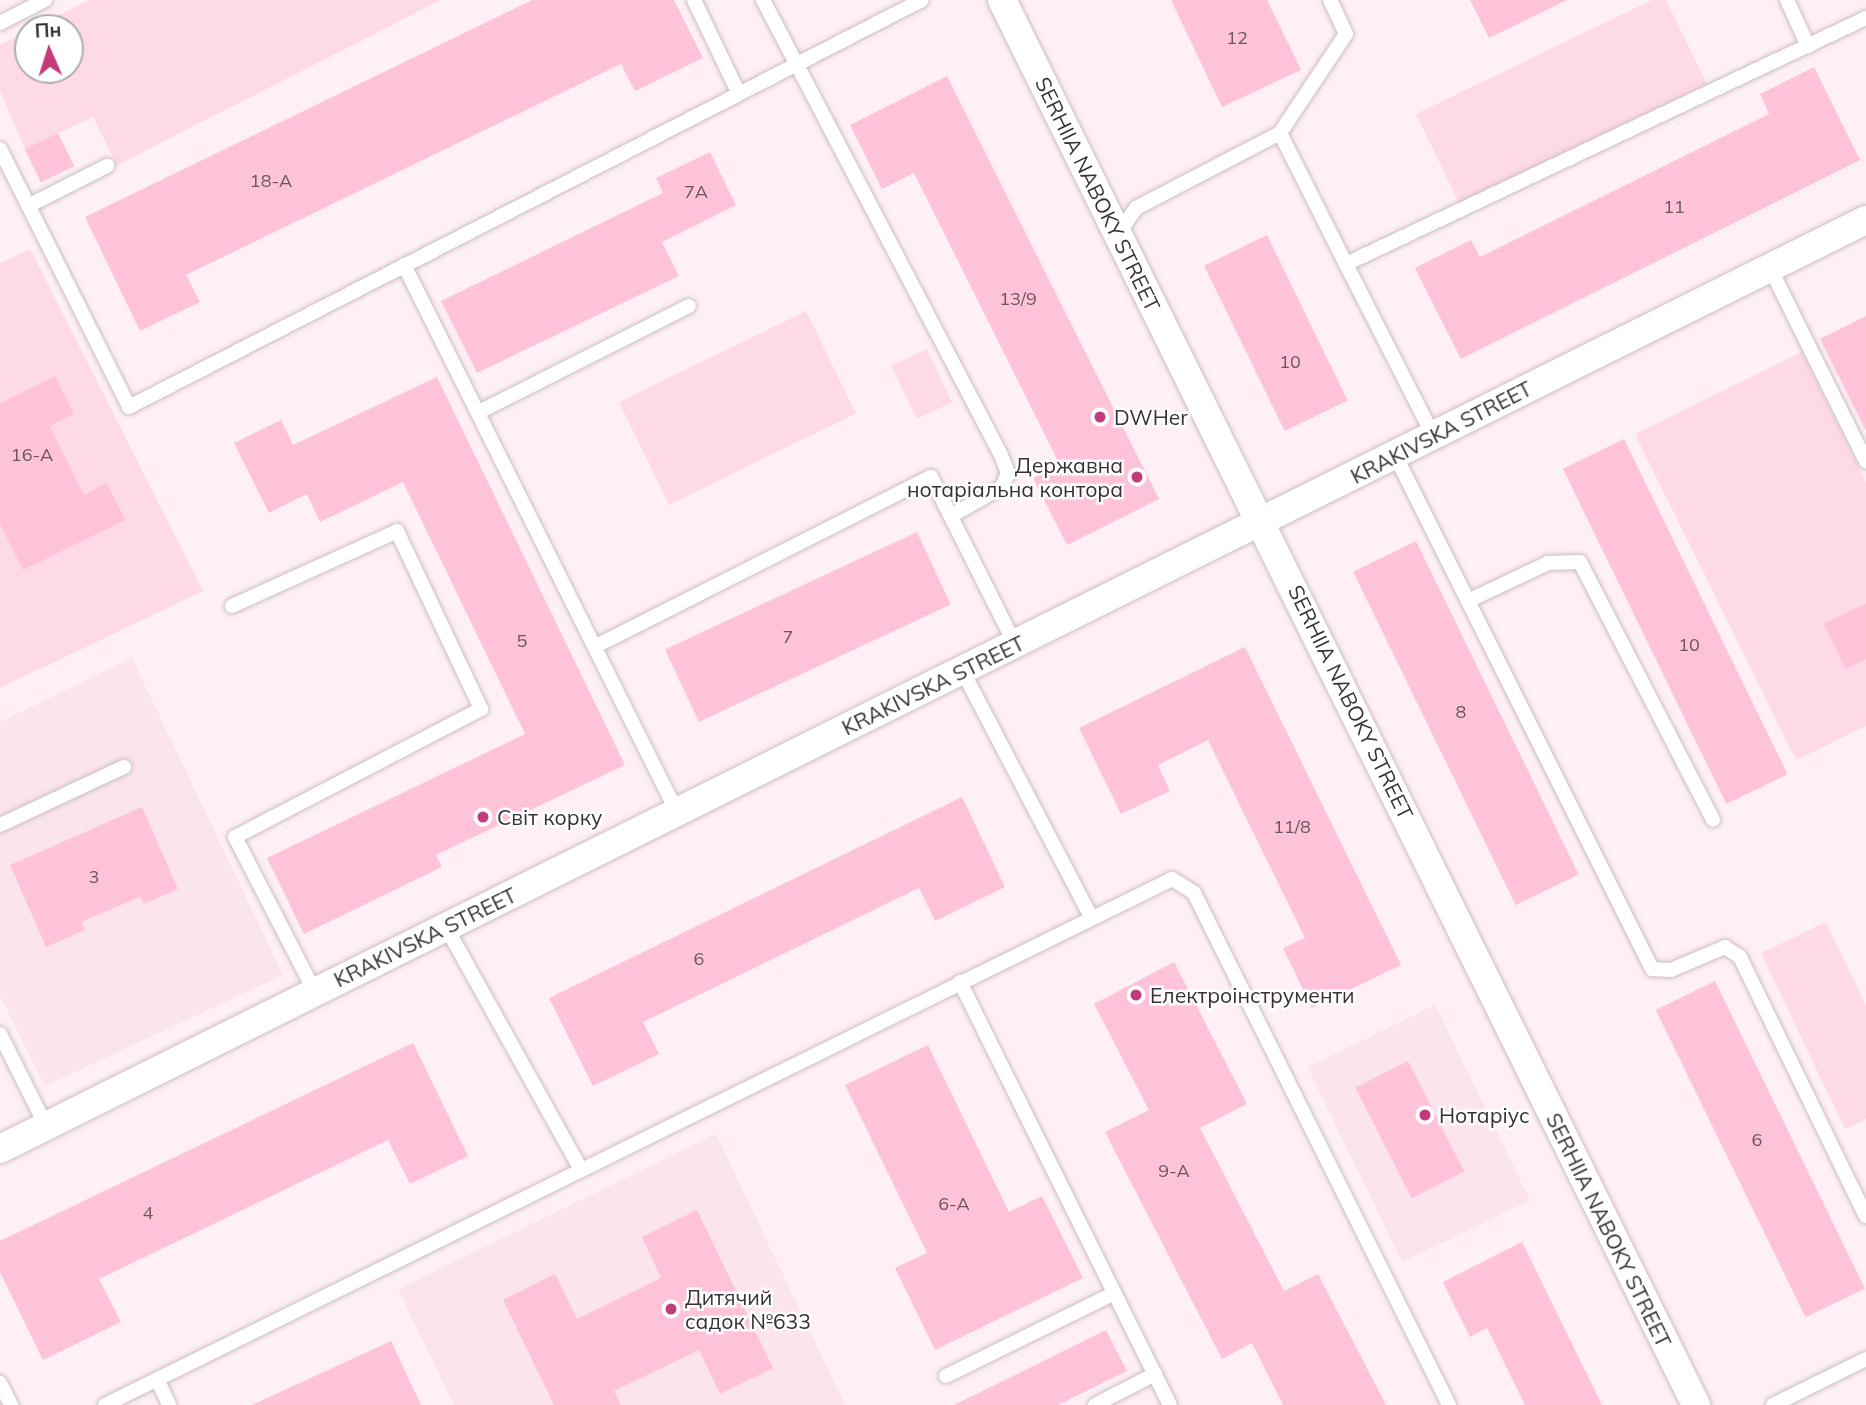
<!DOCTYPE html>
<meta charset="utf-8">
<style>
body{margin:0}
#map{position:relative;width:1866px;height:1405px;overflow:hidden;background:#fef0f5;font-family:Mulish,sans-serif}
div>[style]{position:absolute}
.built>*{inset:0;background:#fce4ec;transform-origin:0 0}
.green>*{inset:0;background:#fed9e6;transform-origin:0 0}
.building>*{inset:0;background:#fec3d8;transform-origin:0 0}
.roads{filter:drop-shadow(0 0 2px #ccbec3) drop-shadow(0 0 2px #ccbec3)}
.service>*{height:14px;margin:-7px;padding:0 7px;transform-origin:7px;border-radius:7px;background:#fff}
.minor>*{height:28px;margin:-14px;padding:0 14px;transform-origin:14px;border-radius:14px;background:#fff}
.dots>*{width:19px;height:19px;translate:-50% -50%;box-sizing:border-box;border:4px solid #fff;border-radius:50%}
span{translate:-50% -50%;white-space:nowrap;text-align:center;line-height:1.15;-webkit-text-stroke:5px #fff;paint-order:stroke}
.number-label{font-size:18px;color:#69565c}
.number-label span{-webkit-text-stroke-width:0}
.street-label{font-size:21px;color:#373133}
.poi-label{font-size:21px;color:#373133}
.left{translate:0 -50%;text-align:left}
.right{translate:-100% -50%;text-align:right}
.north{position:absolute;left:14px;top:14px;width:70px;height:70px;box-sizing:border-box;background:#fff;border:2px solid #afadad;border-radius:50%;rotate:357deg;font-size:19px;font-weight:700;line-height:28px;text-align:center;color:#373133}
.north::after{content:'';display:block;margin:auto;width:24px;height:32px;background:#c23c7c;clip-path:polygon(50% 0,100% 100%,50% 72%,0 100%)}
</style>
<div id="map">
<div class="built">
<div style="clip-path:polygon(132px 658px,283px 975px,45px 1086px,0 995px,0 722px)"></div>
<div style="left:1435px;top:1005px;width:217px;height:142px;rotate:64deg"></div>
<div style="clip-path:polygon(716px 1134px,845px 1405px,454px 1405px,398px 1289px)"></div>
</div>
<div class="green">
<div style="clip-path:polygon(89px 0,441px 0,117px 165px,93px 117px,25px 149px,0 91px,0 45px,28px 31px,28px 70px,70px 70px,70px 28px,33px 28px)"></div>
<div style="clip-path:polygon(1652px 0,1666px 0,1707px 84px,1459px 203px,1416px 114px)"></div>
<div style="clip-path:polygon(30px 249px,203px 591px,0 688px,0 263px)"></div>
<div style="left:806px;top:311px;width:114px;height:208px;rotate:64deg"></div>
<div style="left:927px;top:349px;width:59px;height:39px;rotate:65deg"></div>
<div style="clip-path:polygon(1802px 352px,1866px 482px,1866px 726px,1796px 760px,1635px 434px)"></div>
<div style="clip-path:polygon(1826px 922px,1866px 1006px,1866px 1119px,1845px 1129px,1761px 953px)"></div>
</div>
<div class="building">
<div style="clip-path:polygon(532px 0,674px 0,703px 58px,635px 91px,621px 64px,186px 275px,200px 302px,140px 331px,85px 217px)"></div>
<div style="clip-path:polygon(1171px 0,1267px 0,1301px 70px,1222px 107px)"></div>
<div style="clip-path:polygon(1470px 0,1567px 0,1489px 38px)"></div>
<div style="clip-path:polygon(1814px 67px,1860px 160px,1461px 359px,1415px 268px,1471px 240px,1480px 257px,1769px 114px,1760px 94px)"></div>
<div style="clip-path:polygon(947px 76px,1159px 499px,1067px 545px,1033px 478px,1060px 465px,914px 173px,882px 189px,850px 125px)"></div>
<div style="left:58px;top:133px;width:37px;height:37px;rotate:64deg"></div>
<div style="clip-path:polygon(710px 152px,736px 205px,662px 242px,679px 276px,477px 373px,441px 301px,663px 193px,656px 178px)"></div>
<div style="left:1267px;top:235px;width:184px;height:70px;rotate:64deg"></div>
<div style="clip-path:polygon(1866px 316px,1866px 431px,1820px 339px)"></div>
<div style="clip-path:polygon(55px 376px,74px 414px,50px 426px,84px 495px,107px 483px,125px 520px,23px 570px,0 524px,0 403px)"></div>
<div style="clip-path:polygon(437px 377px,625px 765px,436px 855px,442px 867px,304px 934px,267px 858px,525px 734px,403px 482px,320px 522px,307px 494px,269px 513px,234px 443px,281px 420px,293px 445px)"></div>
<div style="left:1624px;top:439px;width:373px;height:68px;rotate:64deg"></div>
<div style="left:917px;top:532px;width:80px;height:278px;rotate:65deg"></div>
<div style="left:1416px;top:541px;width:371px;height:70px;rotate:64deg"></div>
<div style="clip-path:polygon(1866px 604px,1866px 659px,1845px 669px,1824px 623px)"></div>
<div style="clip-path:polygon(1245px 647px,1401px 965px,1312px 1008px,1283px 948px,1305px 938px,1208px 740px,1158px 765px,1170px 791px,1121px 814px,1079px 728px)"></div>
<div style="clip-path:polygon(962px 797px,1005px 887px,935px 921px,919px 888px,643px 1022px,659px 1054px,593px 1086px,549px 998px)"></div>
<div style="clip-path:polygon(142px 807px,178px 889px,144px 904px,140px 897px,81px 922px,85px 930px,46px 947px,10px 865px)"></div>
<div style="clip-path:polygon(1174px 962px,1247px 1104px,1200px 1128px,1284px 1291px,1318px 1274px,1386px 1405px,1283px 1405px,1252px 1343px,1222px 1359px,1105px 1132px,1149px 1110px,1094px 1004px)"></div>
<div style="left:1715px;top:981px;width:342px;height:66px;rotate:64deg"></div>
<div style="clip-path:polygon(413px 1043px,468px 1156px,410px 1184px,388px 1140px,99px 1279px,121px 1322px,43px 1360px,0 1272px,0 1241px)"></div>
<div style="clip-path:polygon(928px 1045px,1009px 1212px,1042px 1196px,1083px 1278px,935px 1350px,895px 1268px,927px 1253px,845px 1085px)"></div>
<div style="left:1408px;top:1061px;width:124px;height:59px;rotate:63deg"></div>
<div style="clip-path:polygon(697px 1210px,773px 1368px,720px 1394px,699px 1350px,614px 1391px,621px 1405px,554px 1405px,503px 1300px,555px 1274px,577px 1319px,661px 1278px,642px 1237px)"></div>
<div style="clip-path:polygon(1522px 1242px,1602px 1405px,1525px 1405px,1487px 1328px,1470px 1337px,1457px 1311px,1443px 1282px)"></div>
<div style="clip-path:polygon(1106px 1330px,1127px 1371px,1058px 1405px,954px 1405px)"></div>
<div style="clip-path:polygon(391px 1341px,421px 1405px,252px 1405px)"></div>
</div>
<div class="roads">
<div class="service">
<div style="left:694px;top:0;width:102px;rotate:64.4deg"></div>
<div style="left:763px;top:0;width:513px;rotate:62.39deg"></div>
<div style="left:1001px;top:455px;width:19px;rotate:69deg"></div>
<div style="left:1008px;top:473px;width:15px;rotate:113deg"></div>
<div style="left:1002px;top:487px;width:59px;rotate:150.4deg"></div>
<div style="left:1787px;top:0;width:51px;rotate:65.5deg"></div>
<div style="left:0;top:23px;width:51px;rotate:-27.1deg"></div>
<div style="left:1280px;top:133px;width:147px;rotate:63.3deg"></div>
<div style="left:0;top:149px;width:288px;rotate:63.4deg"></div>
<div style="left:129px;top:407px;width:891px;rotate:-27.17deg"></div>
<div style="left:28px;top:206px;width:89px;rotate:-26.9deg"></div>
<div style="left:1118px;top:234px;width:32px;rotate:-55deg"></div>
<div style="left:1136px;top:208px;width:162px;rotate:-27.5deg"></div>
<div style="left:1280px;top:133px;width:119px;rotate:-56.3deg"></div>
<div style="left:1346px;top:34px;width:38px;rotate:-115deg"></div>
<div style="left:404px;top:265px;width:611px;rotate:63.48deg"></div>
<div style="left:1770px;top:268px;width:216px;rotate:63.6deg"></div>
<div style="left:479px;top:412px;width:235px;rotate:-26.8deg"></div>
<div style="left:1433px;top:435px;width:192px;rotate:-117deg"></div>
<div style="left:1346px;top:264px;width:575px;rotate:-25.32deg"></div>
<div style="left:1395px;top:455px;width:575px;rotate:63.43deg"></div>
<div style="left:1652px;top:969px;width:19px;rotate:3deg"></div>
<div style="left:1671px;top:970px;width:59px;rotate:-23.1deg"></div>
<div style="left:1725px;top:947px;width:18px;rotate:34deg"></div>
<div style="left:1740px;top:957px;width:288px;rotate:64.1deg"></div>
<div style="left:1470px;top:600px;width:86px;rotate:-25.4deg"></div>
<div style="left:1548px;top:563px;width:32px;rotate:-2deg"></div>
<div style="left:1580px;top:562px;width:290px;rotate:62.7deg"></div>
<div style="left:232px;top:606px;width:181px;rotate:-24.4deg"></div>
<div style="left:397px;top:531px;width:197px;rotate:64.7deg"></div>
<div style="left:481px;top:709px;width:277px;rotate:152.5deg"></div>
<div style="left:235px;top:837px;width:174px;rotate:62.7deg"></div>
<div style="left:598px;top:645px;width:373px;rotate:-26.8deg"></div>
<div style="left:931px;top:477px;width:187px;rotate:63.3deg"></div>
<div style="left:962px;top:670px;width:279px;rotate:62.4deg"></div>
<div style="left:0;top:825px;width:137px;rotate:-25.1deg"></div>
<div style="left:446px;top:927px;width:278px;rotate:60.9deg"></div>
<div style="left:960px;top:982px;width:472px;rotate:63.6deg"></div>
<div style="left:0;top:1034px;width:103px;rotate:63.4deg"></div>
<div style="left:946px;top:1376px;width:188px;rotate:-26.2deg"></div>
<div style="left:158px;top:1381px;width:26px;rotate:65deg"></div>
<div style="left:0;top:1383px;width:25px;rotate:63deg"></div>
<div style="left:105px;top:1405px;width:1190px;rotate:-26.24deg"></div>
<div style="left:1172px;top:879px;width:26px;rotate:32deg"></div>
<div style="left:1194px;top:893px;width:572px;rotate:63.52deg"></div>
<div style="left:1095px;top:1405px;width:68px;rotate:-27.3deg"></div>
<div style="left:1773px;top:1405px;width:104px;rotate:-26.3deg"></div>
</div>
<div class="minor">
<div style="left:1002px;top:0;width:1567px;rotate:63.71deg"></div>
<div style="left:0;top:1149px;width:2084px;rotate:-26.47deg"></div>
</div>
</div>
<div class="dots">
<div style="left:1100px;top:417px;background:#c23c7c"></div>
<div style="left:1137px;top:477px;background:#c23c7c"></div>
<div style="left:483px;top:817px;background:#c23c7c"></div>
<div style="left:1136px;top:995px;background:#c23c7c"></div>
<div style="left:1425px;top:1115px;background:#c23c7c"></div>
<div style="left:671px;top:1309px;background:#c23c7c"></div>
</div>
<div class="number-label">
<span style="left:1237px;top:38px">12</span>
<span style="left:271px;top:181px">18-А</span>
<span style="left:696px;top:192px">7А</span>
<span style="left:1674px;top:207px">11</span>
<span style="left:1018px;top:299px">13/9</span>
<span style="left:1290px;top:362px">10</span>
<span style="left:32px;top:455px">16-А</span>
<span style="left:788px;top:637px">7</span>
<span style="left:522px;top:641px">5</span>
<span style="left:1689px;top:645px">10</span>
<span style="left:1461px;top:712px">8</span>
<span style="left:1292px;top:827px">11/8</span>
<span style="left:94px;top:877px">3</span>
<span style="left:699px;top:959px">6</span>
<span style="left:1757px;top:1140px">6</span>
<span style="left:1174px;top:1171px">9-А</span>
<span style="left:954px;top:1204px">6-А</span>
<span style="left:148px;top:1213px">4</span>
</div>
<div class="street-label">
<span style="left:1098px;top:194px;rotate:64deg">SERHIIA NABOKY STREET</span>
<span style="left:1441px;top:432px;rotate:-27deg">KRAKIVSKA STREET</span>
<span style="left:933px;top:685px;rotate:-26deg">KRAKIVSKA STREET</span>
<span style="left:1351px;top:702px;rotate:64deg">SERHIIA NABOKY STREET</span>
<span style="left:425px;top:937px;rotate:-26deg">KRAKIVSKA STREET</span>
<span style="left:1609px;top:1230px;rotate:64deg">SERHIIA NABOKY STREET</span>
</div>
<div class="poi-label">
<span class="left" style="left:1114px;top:417px">DWHer</span>
<span class="right" style="left:1123px;top:477px">Державна<br>нотаріальна контора</span>
<span class="left" style="left:497px;top:817px">Світ корку</span>
<span class="left" style="left:1150px;top:995px">Електроінструменти</span>
<span class="left" style="left:1439px;top:1115px">Нотаріус</span>
<span class="left" style="left:685px;top:1309px">Дитячий<br>садок №633</span>
</div>
<div class="north">Пн</div>
</div>
